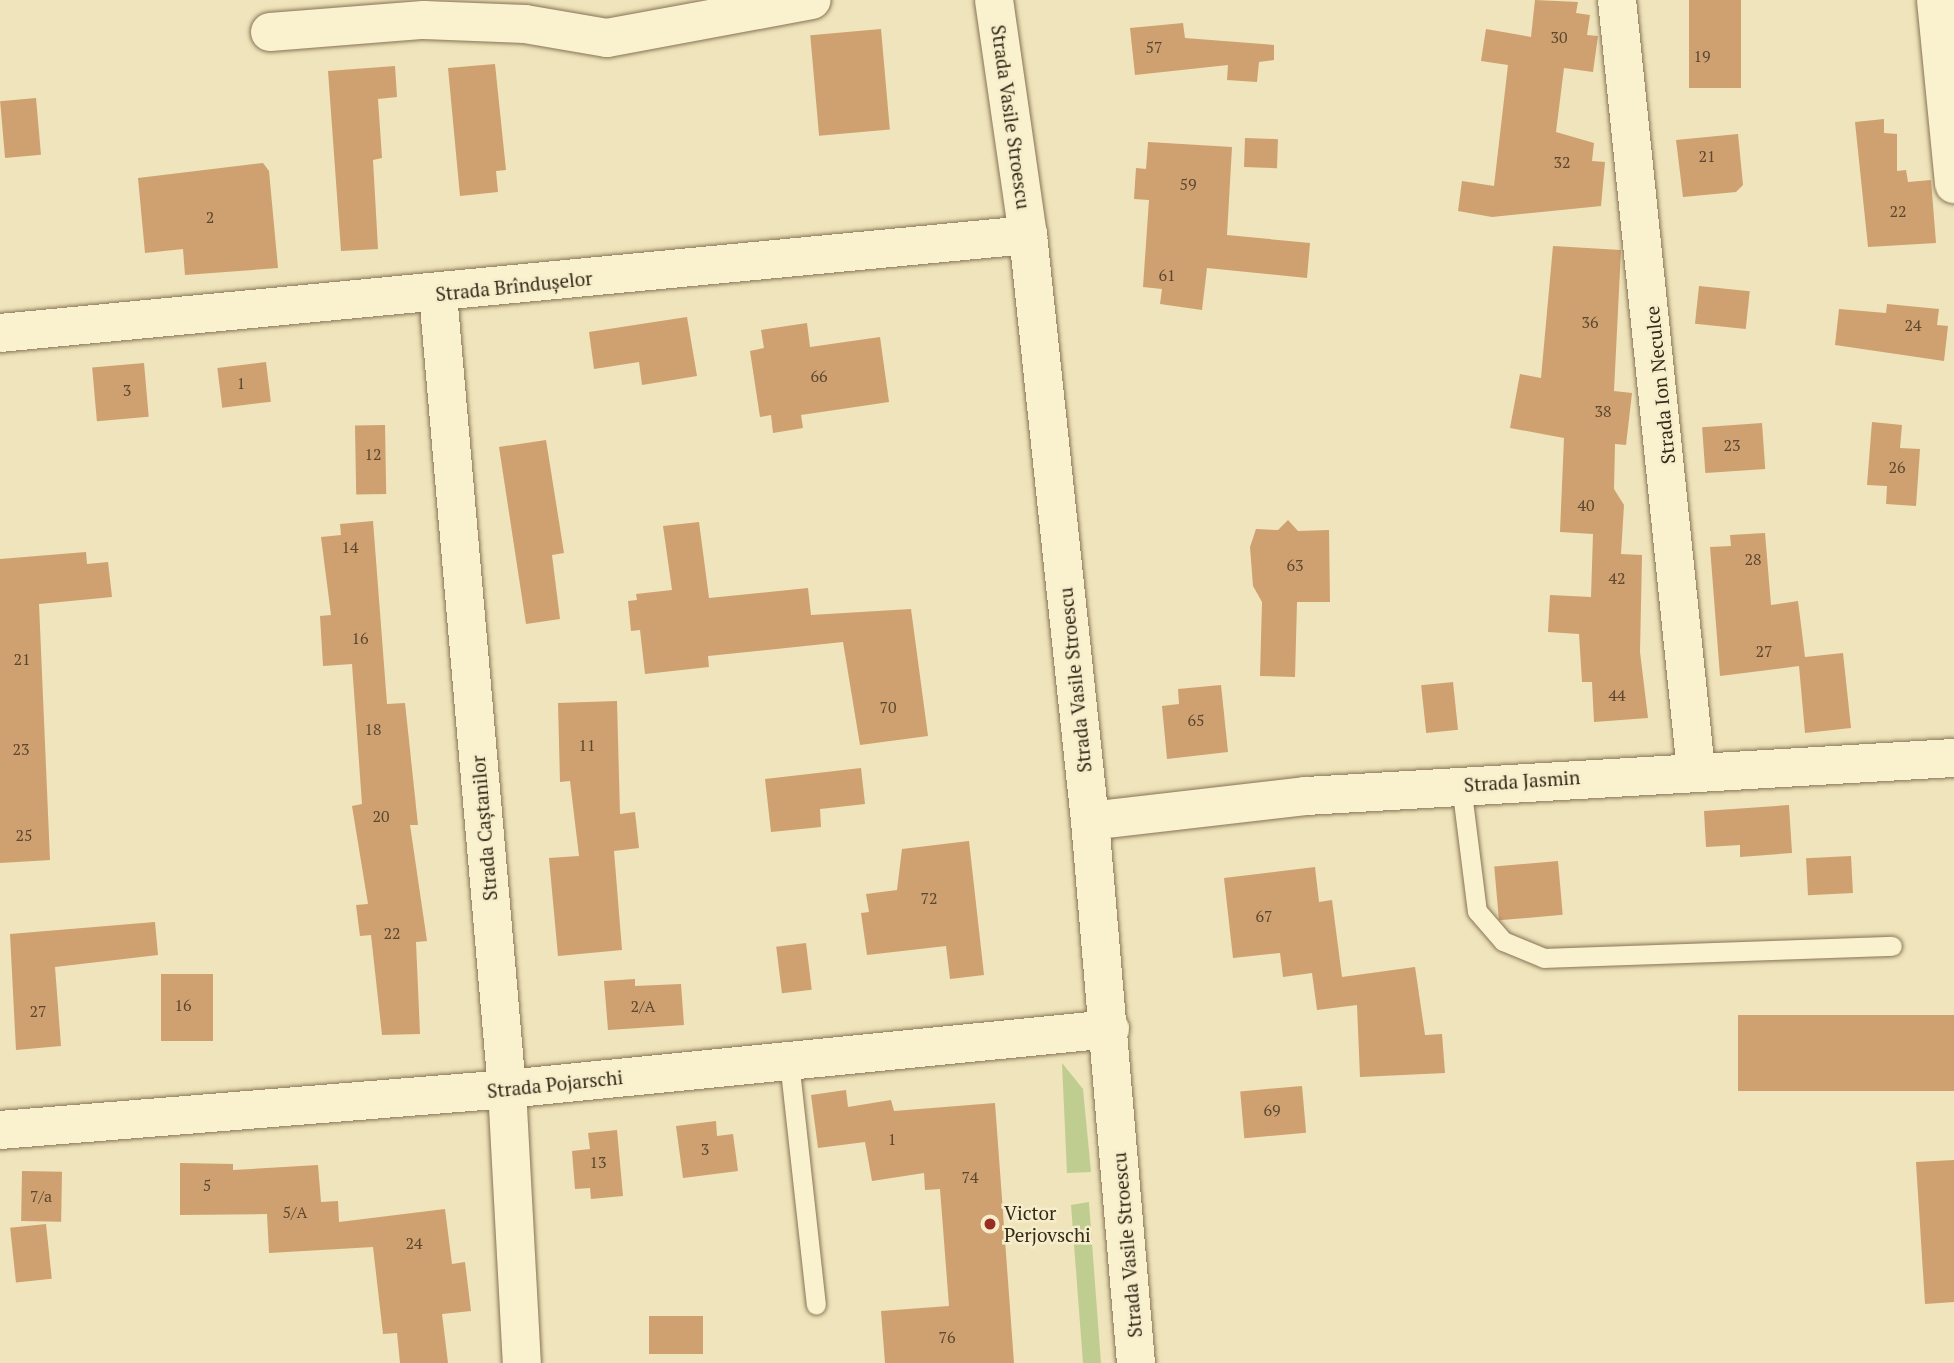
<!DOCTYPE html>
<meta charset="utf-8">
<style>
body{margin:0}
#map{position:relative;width:1954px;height:1363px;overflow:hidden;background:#efe4bb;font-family:"PT Serif",serif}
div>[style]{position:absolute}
.green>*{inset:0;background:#c0cd90}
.building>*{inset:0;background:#cfa070;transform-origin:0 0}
.roads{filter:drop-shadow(0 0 2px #877455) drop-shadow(0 0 2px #877455)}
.service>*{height:19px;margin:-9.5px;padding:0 9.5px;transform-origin:9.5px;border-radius:9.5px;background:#faf1cf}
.minor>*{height:38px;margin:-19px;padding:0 19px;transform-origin:19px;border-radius:19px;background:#faf1cf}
.secondary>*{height:38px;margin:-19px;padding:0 19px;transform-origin:19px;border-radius:19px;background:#faf1cf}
.dots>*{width:19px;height:19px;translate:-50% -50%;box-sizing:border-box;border:4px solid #f6eecb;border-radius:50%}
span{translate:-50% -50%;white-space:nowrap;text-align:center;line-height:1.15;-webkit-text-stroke:5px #f6eecb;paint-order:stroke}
.number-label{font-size:16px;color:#5c4830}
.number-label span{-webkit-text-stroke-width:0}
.street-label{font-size:19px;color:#352a1a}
.poi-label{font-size:19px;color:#352a1a}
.left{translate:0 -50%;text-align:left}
</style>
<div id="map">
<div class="green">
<div style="clip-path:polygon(1062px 1063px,1083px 1089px,1091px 1172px,1067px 1173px)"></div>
<div style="clip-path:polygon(1089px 1202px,1089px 1203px,1101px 1363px,1083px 1363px,1071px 1205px)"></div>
</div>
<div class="building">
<div style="clip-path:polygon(1535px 0,1578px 2px,1576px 13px,1590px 15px,1587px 35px,1598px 36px,1593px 72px,1564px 68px,1556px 132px,1594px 143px,1592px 161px,1605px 162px,1601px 206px,1492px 217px,1458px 211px,1462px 181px,1494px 186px,1508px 65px,1481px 61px,1486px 29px,1531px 37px)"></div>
<div style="left:1689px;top:0;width:52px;height:88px"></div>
<div style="clip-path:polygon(1183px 23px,1185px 38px,1274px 45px,1274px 60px,1259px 62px,1257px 82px,1227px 80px,1228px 65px,1135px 75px,1130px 28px)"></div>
<div style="left:881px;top:29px;width:101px;height:71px;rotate:85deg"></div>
<div style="clip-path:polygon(495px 64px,506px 170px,496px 171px,498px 192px,460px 196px,448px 68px)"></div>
<div style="clip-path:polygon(395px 66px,397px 97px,378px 99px,382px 158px,373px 160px,378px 249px,341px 251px,328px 71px)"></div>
<div style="left:36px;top:98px;width:57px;height:36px;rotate:85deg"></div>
<div style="clip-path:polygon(1884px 119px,1884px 133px,1897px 134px,1897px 171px,1906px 170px,1908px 182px,1931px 180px,1936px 243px,1868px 247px,1855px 122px)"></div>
<div style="clip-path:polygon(1738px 134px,1743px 185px,1736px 192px,1683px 197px,1676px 140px)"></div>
<div style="left:1245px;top:138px;width:33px;height:29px;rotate:2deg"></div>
<div style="clip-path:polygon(1148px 142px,1232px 147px,1227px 235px,1310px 243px,1307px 278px,1207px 268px,1202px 310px,1160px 304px,1162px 289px,1143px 287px,1149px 200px,1134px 199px,1136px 168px,1146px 169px)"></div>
<div style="clip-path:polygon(263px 163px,269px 171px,278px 268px,185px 275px,183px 249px,145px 253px,138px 178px)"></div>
<div style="clip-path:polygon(1553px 246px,1621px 250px,1614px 391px,1632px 393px,1626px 445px,1615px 444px,1614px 489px,1624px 505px,1621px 554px,1642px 555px,1640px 652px,1648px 718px,1594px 722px,1592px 682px,1582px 682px,1579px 634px,1548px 632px,1550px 595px,1591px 597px,1593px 534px,1560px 532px,1564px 438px,1510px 428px,1520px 374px,1541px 378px)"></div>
<div style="left:1699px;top:286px;width:51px;height:38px;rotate:6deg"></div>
<div style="clip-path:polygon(1887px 304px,1939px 309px,1937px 325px,1948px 326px,1944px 361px,1835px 345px,1839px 309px,1886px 313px)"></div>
<div style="clip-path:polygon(687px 317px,697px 376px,642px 385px,639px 362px,594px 369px,589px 332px)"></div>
<div style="clip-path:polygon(807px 323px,810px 347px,880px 337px,889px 402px,801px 415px,803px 428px,773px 433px,771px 415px,760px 417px,750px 351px,764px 348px,761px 330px)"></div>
<div style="left:266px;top:362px;width:40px;height:49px;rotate:83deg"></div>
<div style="left:144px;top:363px;width:54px;height:52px;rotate:85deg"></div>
<div style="clip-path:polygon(1872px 422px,1902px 425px,1900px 448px,1920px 449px,1916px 506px,1886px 504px,1887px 486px,1867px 485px)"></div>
<div style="left:1762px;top:423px;width:46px;height:60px;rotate:86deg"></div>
<div style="left:385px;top:425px;width:69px;height:30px;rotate:89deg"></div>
<div style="clip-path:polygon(546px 440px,564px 553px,552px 555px,560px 619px,526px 624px,499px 447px)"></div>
<div style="clip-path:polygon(1288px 520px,1298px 531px,1329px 530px,1330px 602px,1297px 602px,1295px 677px,1260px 676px,1262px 602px,1253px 586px,1250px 547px,1256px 529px,1278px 530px)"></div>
<div style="clip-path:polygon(373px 521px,387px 704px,405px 703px,418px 825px,410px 825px,427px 941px,416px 942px,420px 1034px,382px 1035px,371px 935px,360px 936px,356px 905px,368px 904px,352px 806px,362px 804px,352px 664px,323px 666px,320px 616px,331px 615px,321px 537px,341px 535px,340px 524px)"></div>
<div style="clip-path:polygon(699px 522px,709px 598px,808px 588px,811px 615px,911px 609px,928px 736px,860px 745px,843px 642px,708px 656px,709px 667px,645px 674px,640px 630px,631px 631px,628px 601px,637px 600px,636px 594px,672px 590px,663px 526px)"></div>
<div style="clip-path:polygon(1765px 533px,1771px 605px,1798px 601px,1805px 657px,1843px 653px,1851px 728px,1805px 733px,1799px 666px,1720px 676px,1710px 547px,1731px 546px,1730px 535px)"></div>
<div style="clip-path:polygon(86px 552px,87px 564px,108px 562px,112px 597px,39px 604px,50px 860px,0 863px,0 559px)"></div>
<div style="left:1453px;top:682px;width:48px;height:32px;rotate:84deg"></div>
<div style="clip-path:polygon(1221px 685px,1228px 752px,1167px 759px,1162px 706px,1179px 704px,1178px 689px)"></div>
<div style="clip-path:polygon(617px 701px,620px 814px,635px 812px,639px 848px,614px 851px,622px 950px,558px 956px,549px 858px,579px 856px,570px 781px,560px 782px,558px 703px)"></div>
<div style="clip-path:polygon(861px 768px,865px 804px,820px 809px,821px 827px,771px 832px,765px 779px)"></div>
<div style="clip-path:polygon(1789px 805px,1792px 853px,1740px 857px,1740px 845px,1706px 847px,1704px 811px)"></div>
<div style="clip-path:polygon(969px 841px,984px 975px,950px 979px,946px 946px,867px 955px,861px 913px,869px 912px,866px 894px,897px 890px,902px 849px)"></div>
<div style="left:1851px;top:856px;width:37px;height:45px;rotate:87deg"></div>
<div style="left:1558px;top:861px;width:54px;height:64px;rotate:85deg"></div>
<div style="clip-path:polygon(1315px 867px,1319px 902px,1332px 900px,1342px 977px,1415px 967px,1425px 1035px,1442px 1034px,1445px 1073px,1360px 1077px,1357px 1005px,1317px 1010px,1312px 973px,1283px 977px,1280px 953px,1233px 958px,1224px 878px)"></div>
<div style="clip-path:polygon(155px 922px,158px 955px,55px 967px,61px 1046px,16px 1050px,10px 934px)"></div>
<div style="left:806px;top:943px;width:47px;height:30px;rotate:83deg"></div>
<div style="left:161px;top:974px;width:52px;height:67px"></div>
<div style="clip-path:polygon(635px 979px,635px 986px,681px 984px,684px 1025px,608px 1030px,604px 981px)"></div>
<div style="left:1954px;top:1015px;width:76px;height:216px;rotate:90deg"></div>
<div style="left:1302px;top:1086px;width:47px;height:62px;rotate:85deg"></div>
<div style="clip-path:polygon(846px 1090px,848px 1107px,891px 1100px,894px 1111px,995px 1103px,1014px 1363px,885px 1363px,881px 1311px,949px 1306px,940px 1189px,925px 1190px,924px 1173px,872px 1181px,865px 1142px,818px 1148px,811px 1095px)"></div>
<div style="clip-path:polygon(716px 1121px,717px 1136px,733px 1134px,738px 1171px,683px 1178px,676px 1126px)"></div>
<div style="clip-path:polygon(617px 1130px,623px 1196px,591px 1199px,590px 1188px,575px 1189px,572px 1151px,590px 1149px,588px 1133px)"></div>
<div style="clip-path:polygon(1954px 1160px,1954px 1302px,1925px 1304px,1916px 1162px)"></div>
<div style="clip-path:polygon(180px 1163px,233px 1164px,233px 1170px,318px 1165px,321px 1202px,338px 1201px,339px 1222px,445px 1209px,452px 1264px,465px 1262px,471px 1311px,442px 1314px,448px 1363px,400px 1363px,397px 1333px,383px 1334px,373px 1247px,269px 1253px,267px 1214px,180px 1215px)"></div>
<div style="left:22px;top:1171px;width:40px;height:50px;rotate:1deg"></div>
<div style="left:46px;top:1224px;width:55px;height:36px;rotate:84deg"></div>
<div style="left:649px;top:1316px;width:54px;height:38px"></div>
</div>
<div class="roads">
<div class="service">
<div style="left:1461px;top:785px;width:127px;rotate:82.8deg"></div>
<div style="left:1477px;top:911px;width:40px;rotate:49deg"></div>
<div style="left:1503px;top:941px;width:44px;rotate:22.5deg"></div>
<div style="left:1544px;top:958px;width:348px;rotate:-2deg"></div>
<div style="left:789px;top:1061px;width:245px;rotate:83.7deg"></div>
</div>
<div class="minor">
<div style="left:1617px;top:0;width:775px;rotate:84.15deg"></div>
<div style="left:1936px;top:0;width:185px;rotate:84.4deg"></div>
<div style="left:270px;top:32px;width:154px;rotate:-4.5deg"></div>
<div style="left:424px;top:20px;width:101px;rotate:2.3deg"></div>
<div style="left:525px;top:24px;width:83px;rotate:9.7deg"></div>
<div style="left:607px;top:38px;width:208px;rotate:-10.5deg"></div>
<div style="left:438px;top:294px;width:798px;rotate:85.04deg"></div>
<div style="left:507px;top:1089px;width:274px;rotate:86.9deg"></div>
<div style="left:0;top:333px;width:1033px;rotate:-5.45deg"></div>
<div style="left:1090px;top:821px;width:217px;rotate:-6.6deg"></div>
<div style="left:1306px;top:796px;width:649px;rotate:-3.36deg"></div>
<div style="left:0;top:1130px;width:509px;rotate:-4.62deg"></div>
<div style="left:507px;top:1089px;width:606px;rotate:-5.68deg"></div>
</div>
<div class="secondary">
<div style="left:994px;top:0;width:237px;rotate:81.8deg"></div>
<div style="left:1028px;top:235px;width:589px;rotate:83.96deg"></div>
<div style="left:1090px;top:821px;width:544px;rotate:85.15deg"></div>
</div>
</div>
<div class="dots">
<div style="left:990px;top:1224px;background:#982d23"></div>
</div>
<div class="number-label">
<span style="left:1559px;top:37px">30</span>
<span style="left:1154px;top:47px">57</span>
<span style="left:1702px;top:56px">19</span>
<span style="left:1707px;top:156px">21</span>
<span style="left:1562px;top:162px">32</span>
<span style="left:1188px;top:184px">59</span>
<span style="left:1898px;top:211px">22</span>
<span style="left:210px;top:217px">2</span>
<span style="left:1167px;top:275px">61</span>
<span style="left:1590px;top:322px">36</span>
<span style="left:1913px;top:325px">24</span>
<span style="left:819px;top:376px">66</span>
<span style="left:241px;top:383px">1</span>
<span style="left:127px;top:390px">3</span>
<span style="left:1603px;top:411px">38</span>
<span style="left:1732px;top:445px">23</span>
<span style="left:373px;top:454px">12</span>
<span style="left:1897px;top:467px">26</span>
<span style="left:1586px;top:505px">40</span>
<span style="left:350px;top:547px">14</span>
<span style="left:1753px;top:559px">28</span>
<span style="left:1295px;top:565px">63</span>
<span style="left:1617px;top:578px">42</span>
<span style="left:360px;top:638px">16</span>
<span style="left:1764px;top:651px">27</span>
<span style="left:22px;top:659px">21</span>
<span style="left:1617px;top:695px">44</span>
<span style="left:888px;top:707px">70</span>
<span style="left:1196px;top:720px">65</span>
<span style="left:373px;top:729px">18</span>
<span style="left:587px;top:745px">11</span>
<span style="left:21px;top:749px">23</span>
<span style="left:381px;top:816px">20</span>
<span style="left:24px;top:835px">25</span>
<span style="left:929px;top:898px">72</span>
<span style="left:1264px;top:916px">67</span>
<span style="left:392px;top:933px">22</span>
<span style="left:183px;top:1005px">16</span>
<span style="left:643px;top:1006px">2/A</span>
<span style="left:38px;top:1011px">27</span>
<span style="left:1272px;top:1110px">69</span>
<span style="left:892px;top:1139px">1</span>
<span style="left:705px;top:1149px">3</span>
<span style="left:598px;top:1162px">13</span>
<span style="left:970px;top:1177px">74</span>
<span style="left:207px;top:1185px">5</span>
<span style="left:41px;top:1196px">7/a</span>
<span style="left:295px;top:1212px">5/A</span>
<span style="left:414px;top:1243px">24</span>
<span style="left:947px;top:1337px">76</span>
</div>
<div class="street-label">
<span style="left:1011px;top:117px;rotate:82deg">Strada Vasile Stroescu</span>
<span style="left:514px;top:286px;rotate:-6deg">Strada Brîndușelor</span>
<span style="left:1660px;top:385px;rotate:-96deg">Strada Ion Neculce</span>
<span style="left:1075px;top:680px;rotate:-96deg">Strada Vasile Stroescu</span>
<span style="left:1522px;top:781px;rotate:-4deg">Strada Jasmin</span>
<span style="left:484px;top:828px;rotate:-95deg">Strada Caștanilor</span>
<span style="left:555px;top:1084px;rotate:-6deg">Strada Pojarschi</span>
<span style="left:1127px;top:1245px;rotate:-95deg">Strada Vasile Stroescu</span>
</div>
<div class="poi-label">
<span class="left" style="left:1004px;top:1224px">Victor<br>Perjovschi</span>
</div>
</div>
